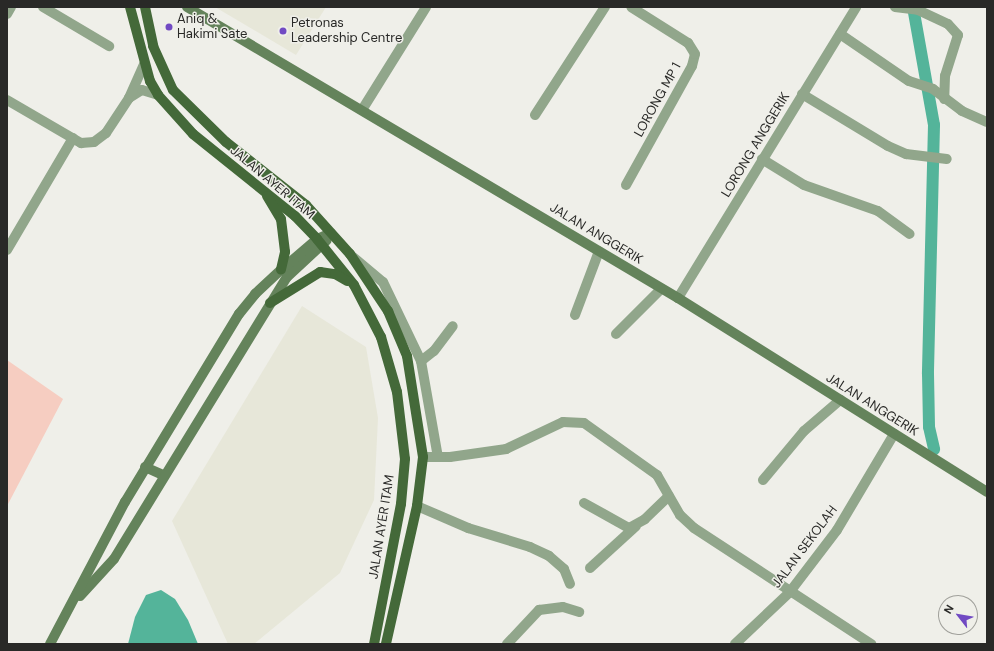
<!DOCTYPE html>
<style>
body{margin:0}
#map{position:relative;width:994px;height:651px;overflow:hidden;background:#efefe9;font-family:"DM Sans",sans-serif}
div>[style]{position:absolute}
.built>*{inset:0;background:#e7e7d9}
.green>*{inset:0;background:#f6cdc1}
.water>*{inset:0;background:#54b49a}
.canal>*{height:12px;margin:-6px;padding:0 6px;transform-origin:6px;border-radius:6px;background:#54b49a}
.street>*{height:10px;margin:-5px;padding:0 5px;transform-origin:5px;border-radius:5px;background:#91a68b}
.secondary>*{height:10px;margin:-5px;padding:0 5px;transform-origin:5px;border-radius:5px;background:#64835b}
.primary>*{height:10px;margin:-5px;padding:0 5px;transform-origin:5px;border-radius:5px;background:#446939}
.dots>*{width:11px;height:11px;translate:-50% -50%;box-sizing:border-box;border:2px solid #efefe9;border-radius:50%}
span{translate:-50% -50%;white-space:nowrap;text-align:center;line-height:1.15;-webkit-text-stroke:3px #efefe9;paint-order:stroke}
.poi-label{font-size:13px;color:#292927}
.left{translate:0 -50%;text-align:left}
.street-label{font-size:13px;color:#292927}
.frame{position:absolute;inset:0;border:8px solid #292927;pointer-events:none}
.north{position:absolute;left:938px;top:595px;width:40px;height:40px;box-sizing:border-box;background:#efefe9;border:1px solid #a0a09b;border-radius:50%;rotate:301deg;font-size:11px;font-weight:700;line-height:16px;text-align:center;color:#292927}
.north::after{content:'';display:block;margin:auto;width:14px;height:18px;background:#714ac3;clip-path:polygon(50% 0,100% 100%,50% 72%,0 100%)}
</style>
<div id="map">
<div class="built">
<div style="clip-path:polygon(215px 7px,326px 7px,296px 55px)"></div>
<div style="clip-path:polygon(302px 306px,366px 347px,378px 418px,374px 500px,340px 573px,254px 644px,228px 644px,172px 521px)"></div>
</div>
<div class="green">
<div style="clip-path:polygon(7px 360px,63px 399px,7px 506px)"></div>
</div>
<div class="water">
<div style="clip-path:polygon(161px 590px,175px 599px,188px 620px,198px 644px,128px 644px,135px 617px,146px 595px)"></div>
</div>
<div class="canal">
<div style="left:913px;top:7px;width:120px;rotate:79.9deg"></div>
<div style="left:934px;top:125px;width:249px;rotate:91.4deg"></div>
<div style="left:928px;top:374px;width:53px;rotate:88.9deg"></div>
<div style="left:929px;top:427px;width:23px;rotate:77deg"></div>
</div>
<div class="street">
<div style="left:43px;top:7px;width:77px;rotate:30.6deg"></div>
<div style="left:895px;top:7px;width:23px;rotate:7deg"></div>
<div style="left:918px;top:10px;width:33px;rotate:25deg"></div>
<div style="left:948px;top:24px;width:15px;rotate:48deg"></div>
<div style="left:958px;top:35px;width:43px;rotate:107.6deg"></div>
<div style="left:945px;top:76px;width:23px;rotate:92deg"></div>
<div style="left:7px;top:14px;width:8px;rotate:-60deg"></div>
<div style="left:840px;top:34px;width:83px;rotate:34.3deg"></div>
<div style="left:909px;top:81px;width:25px;rotate:18deg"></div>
<div style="left:933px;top:89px;width:36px;rotate:37deg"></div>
<div style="left:962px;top:111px;width:27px;rotate:24deg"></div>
<div style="left:802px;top:94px;width:100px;rotate:31.2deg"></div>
<div style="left:888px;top:146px;width:20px;rotate:24deg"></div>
<div style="left:906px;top:154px;width:41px;rotate:7deg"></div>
<div style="left:129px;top:98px;width:15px;rotate:-32deg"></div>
<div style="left:142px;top:90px;width:17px;rotate:17deg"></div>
<div style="left:7px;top:100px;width:86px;rotate:30.2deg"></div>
<div style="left:81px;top:143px;width:13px;rotate:-4deg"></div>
<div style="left:94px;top:142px;width:15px;rotate:-37deg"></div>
<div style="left:106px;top:133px;width:42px;rotate:-56.7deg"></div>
<div style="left:129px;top:98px;width:37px;rotate:-66deg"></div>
<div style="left:362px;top:110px;width:121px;rotate:-58.1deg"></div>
<div style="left:535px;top:115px;width:129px;rotate:-57.1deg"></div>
<div style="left:762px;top:159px;width:49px;rotate:31.8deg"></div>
<div style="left:804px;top:185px;width:78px;rotate:19.4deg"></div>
<div style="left:878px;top:211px;width:39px;rotate:36deg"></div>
<div style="left:626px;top:185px;width:136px;rotate:-61deg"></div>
<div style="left:692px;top:66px;width:12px;rotate:-76deg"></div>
<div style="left:695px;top:54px;width:13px;rotate:-122deg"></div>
<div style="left:688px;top:43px;width:67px;rotate:-147.7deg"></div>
<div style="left:7px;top:250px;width:130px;rotate:-59.5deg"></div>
<div style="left:353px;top:257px;width:39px;rotate:40deg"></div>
<div style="left:383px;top:282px;width:88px;rotate:64.3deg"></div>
<div style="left:421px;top:361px;width:97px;rotate:80deg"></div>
<div style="left:678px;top:298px;width:341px;rotate:-58.5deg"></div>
<div style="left:575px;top:315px;width:68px;rotate:-69.4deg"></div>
<div style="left:616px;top:334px;width:64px;rotate:-45deg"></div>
<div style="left:421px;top:361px;width:16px;rotate:-38deg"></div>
<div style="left:434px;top:351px;width:31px;rotate:-53deg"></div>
<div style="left:423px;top:457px;width:27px"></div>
<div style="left:450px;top:457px;width:57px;rotate:-8.1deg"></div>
<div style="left:506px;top:449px;width:63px;rotate:-25.3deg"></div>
<div style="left:563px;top:422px;width:21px;rotate:3deg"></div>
<div style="left:584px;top:423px;width:90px;rotate:35.5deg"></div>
<div style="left:657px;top:475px;width:46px;rotate:60.1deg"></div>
<div style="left:680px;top:515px;width:19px;rotate:43deg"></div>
<div style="left:694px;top:528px;width:212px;rotate:33.2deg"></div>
<div style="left:763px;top:480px;width:64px;rotate:-50.1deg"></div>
<div style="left:804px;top:431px;width:48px;rotate:-40.7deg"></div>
<div style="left:584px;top:503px;width:51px;rotate:29.1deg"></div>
<div style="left:629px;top:528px;width:18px;rotate:-29deg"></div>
<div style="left:645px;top:519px;width:33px;rotate:-44deg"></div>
<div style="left:417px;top:506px;width:56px;rotate:23.3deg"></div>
<div style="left:468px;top:528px;width:65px;rotate:17deg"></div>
<div style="left:530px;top:547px;width:21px;rotate:25deg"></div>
<div style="left:549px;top:556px;width:20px;rotate:41deg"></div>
<div style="left:564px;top:569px;width:16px;rotate:68deg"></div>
<div style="left:590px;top:568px;width:62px;rotate:-42.4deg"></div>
<div style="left:507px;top:644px;width:47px;rotate:-46.7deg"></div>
<div style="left:539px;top:610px;width:24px;rotate:-7deg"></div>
<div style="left:563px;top:607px;width:17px;rotate:17deg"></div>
<div style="left:735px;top:644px;width:74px;rotate:-43.4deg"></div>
<div style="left:789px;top:593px;width:79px;rotate:-52.7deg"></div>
<div style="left:837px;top:530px;width:112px;rotate:-59.3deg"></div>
</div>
<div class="secondary">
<div style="left:187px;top:7px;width:571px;rotate:30.65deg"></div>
<div style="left:678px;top:298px;width:365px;rotate:32.1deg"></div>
<div style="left:145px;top:467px;width:20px;rotate:24deg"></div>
<div style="left:80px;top:596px;width:50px;rotate:-47.4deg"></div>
<div style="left:114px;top:559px;width:331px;rotate:-58.5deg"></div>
<div style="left:287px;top:277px;width:54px;rotate:-42.8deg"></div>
<div style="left:50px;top:644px;width:161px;rotate:-62.2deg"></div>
<div style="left:125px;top:502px;width:220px;rotate:-58.8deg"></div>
<div style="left:239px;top:314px;width:26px;rotate:-51deg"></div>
<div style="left:255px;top:294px;width:35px;rotate:-43deg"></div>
<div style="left:281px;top:270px;width:48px;rotate:-40.7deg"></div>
<div style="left:317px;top:239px;width:15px;rotate:-23deg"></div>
</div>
<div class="primary">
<div style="left:130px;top:7px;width:77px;rotate:74.9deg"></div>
<div style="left:150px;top:81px;width:16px;rotate:60deg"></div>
<div style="left:158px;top:95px;width:52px;rotate:48.1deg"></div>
<div style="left:193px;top:134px;width:131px;rotate:38.8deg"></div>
<div style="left:295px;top:216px;width:32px;rotate:46deg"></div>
<div style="left:317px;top:239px;width:59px;rotate:51.2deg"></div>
<div style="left:354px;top:285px;width:59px;rotate:62.6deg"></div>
<div style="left:381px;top:337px;width:57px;rotate:73.8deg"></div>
<div style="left:397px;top:392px;width:67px;rotate:83.2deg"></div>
<div style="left:405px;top:459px;width:45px;rotate:95.1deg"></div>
<div style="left:401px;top:504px;width:143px;rotate:100.9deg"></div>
<div style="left:145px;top:7px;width:40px;rotate:78deg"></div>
<div style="left:153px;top:46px;width:48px;rotate:65.6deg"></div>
<div style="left:173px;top:90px;width:74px;rotate:44.5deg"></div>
<div style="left:226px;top:142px;width:102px;rotate:38.2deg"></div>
<div style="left:306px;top:205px;width:66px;rotate:48.1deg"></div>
<div style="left:350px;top:254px;width:69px;rotate:56.3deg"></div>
<div style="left:388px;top:311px;width:49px;rotate:67.1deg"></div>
<div style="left:407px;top:356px;width:102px;rotate:81deg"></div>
<div style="left:423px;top:457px;width:49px;rotate:97deg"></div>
<div style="left:417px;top:506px;width:141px;rotate:102.7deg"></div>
<div style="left:267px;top:196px;width:27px;rotate:59deg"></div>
<div style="left:281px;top:219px;width:33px;rotate:83deg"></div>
<div style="left:285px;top:252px;width:18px;rotate:103deg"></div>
<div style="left:270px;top:303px;width:59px;rotate:-31.8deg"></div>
<div style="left:320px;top:272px;width:15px;rotate:8deg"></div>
<div style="left:335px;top:274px;width:14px;rotate:30deg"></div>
</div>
<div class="dots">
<div style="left:169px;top:27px;background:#714ac3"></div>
<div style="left:283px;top:31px;background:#714ac3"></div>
</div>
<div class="poi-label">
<span class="left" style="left:177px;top:27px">Aniq &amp;<br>Hakimi Sate</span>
<span class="left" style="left:291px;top:31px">Petronas<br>Leadership Centre</span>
</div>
<div class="street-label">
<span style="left:658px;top:100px;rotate:-61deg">LORONG MP 1</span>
<span style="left:756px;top:145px;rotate:-59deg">LORONG ANGGERIK</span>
<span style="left:272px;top:183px;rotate:40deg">JALAN AYER ITAM</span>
<span style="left:596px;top:234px;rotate:31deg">JALAN ANGGERIK</span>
<span style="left:872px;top:405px;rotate:32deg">JALAN ANGGERIK</span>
<span style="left:382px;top:527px;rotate:-81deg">JALAN AYER ITAM</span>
<span style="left:805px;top:547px;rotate:-53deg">JALAN SEKOLAH</span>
</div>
<div class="frame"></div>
<div class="north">N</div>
</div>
